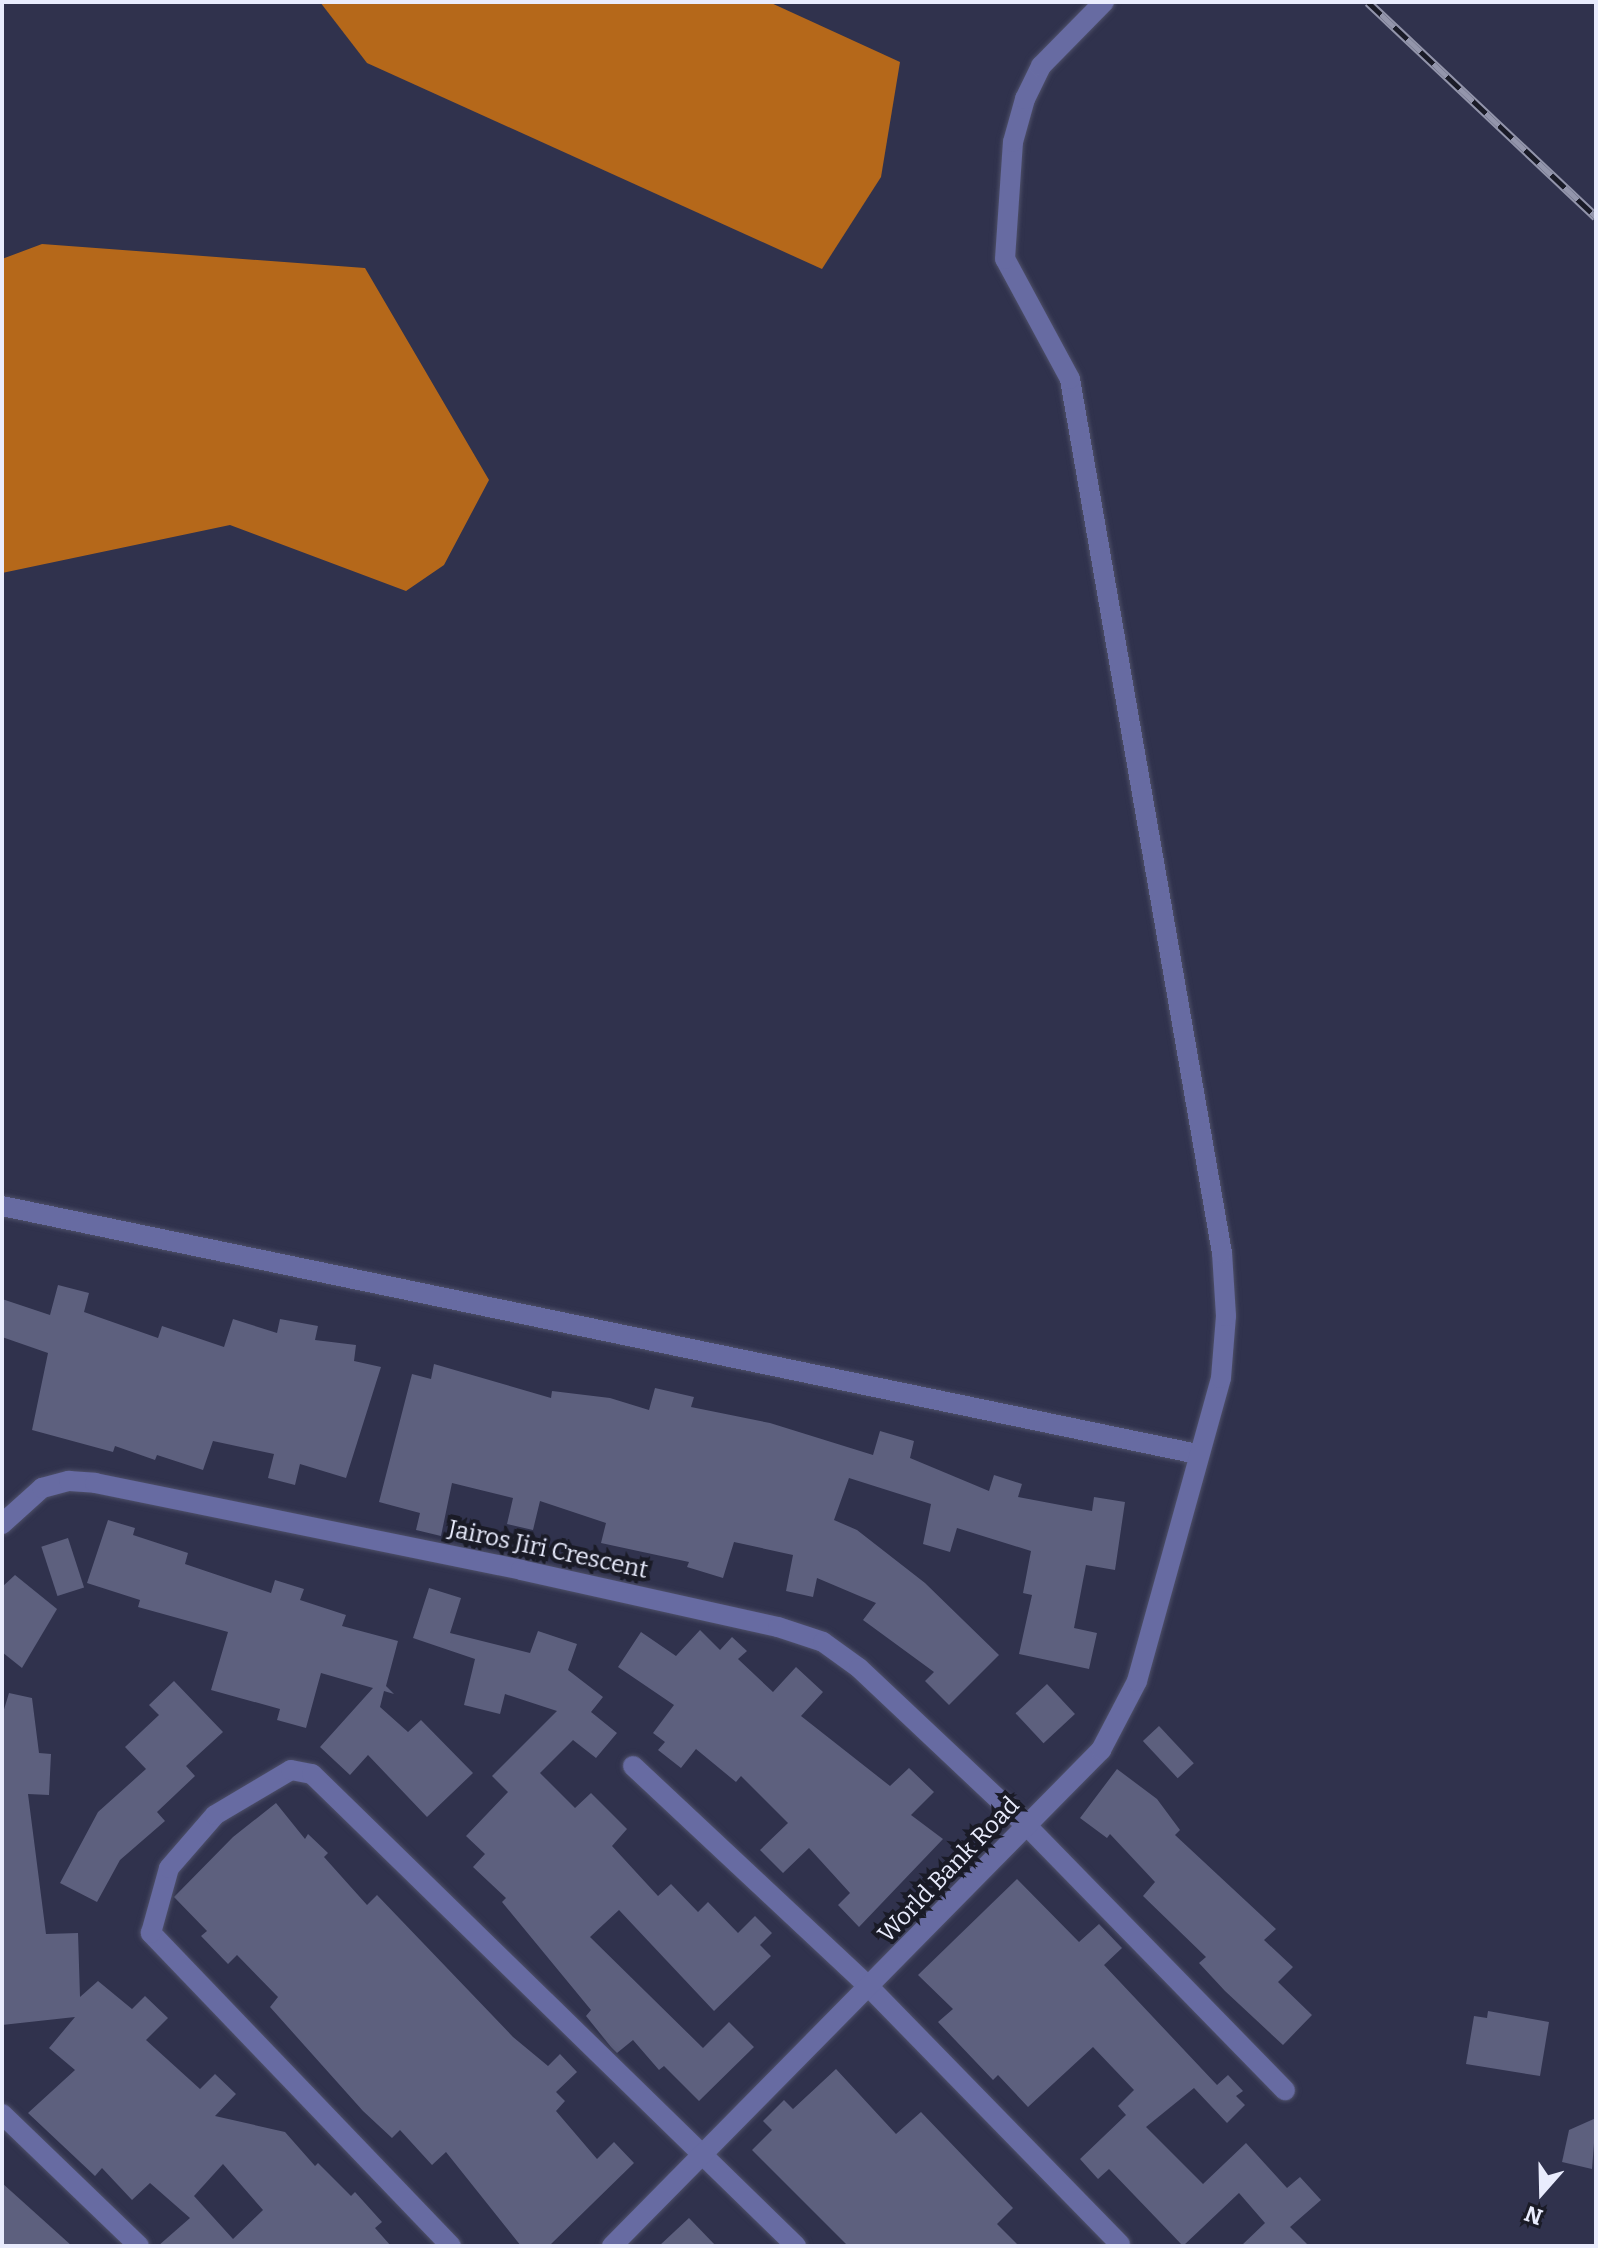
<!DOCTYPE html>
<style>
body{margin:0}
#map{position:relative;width:1598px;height:2248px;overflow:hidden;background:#30324d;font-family:Bitter,serif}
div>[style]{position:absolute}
.water>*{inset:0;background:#b5681a}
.building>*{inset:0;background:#5d607e;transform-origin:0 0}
.roads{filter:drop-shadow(0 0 2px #4e5069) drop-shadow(0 0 2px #4e5069)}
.minor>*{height:20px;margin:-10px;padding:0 10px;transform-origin:10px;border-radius:10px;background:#676ba2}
.rail>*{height:9px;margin-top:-4.5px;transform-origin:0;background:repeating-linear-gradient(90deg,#1a1b27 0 18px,#9395ab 0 36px);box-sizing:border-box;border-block:2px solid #9395ab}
span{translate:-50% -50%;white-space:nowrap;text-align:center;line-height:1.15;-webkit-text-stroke:8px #1a1b27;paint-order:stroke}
.street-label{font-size:24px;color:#e9ecfd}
.frame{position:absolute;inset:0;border:4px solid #e9ecfd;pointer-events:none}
.north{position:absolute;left:1502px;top:2152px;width:80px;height:80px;-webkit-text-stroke:6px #1a1b27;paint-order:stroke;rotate:200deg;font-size:22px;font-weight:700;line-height:32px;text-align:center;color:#e9ecfd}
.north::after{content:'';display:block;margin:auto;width:28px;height:36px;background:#e9ecfd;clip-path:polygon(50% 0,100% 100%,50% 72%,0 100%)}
</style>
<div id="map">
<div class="water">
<div style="clip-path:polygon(320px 2px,769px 2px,900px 62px,881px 177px,822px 269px,367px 63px)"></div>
<div style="clip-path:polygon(42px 244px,365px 268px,489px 480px,444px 565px,406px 591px,230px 525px,2px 573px,2px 259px)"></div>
</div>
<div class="building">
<div style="clip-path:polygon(58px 1285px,89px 1293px,84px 1312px,158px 1338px,162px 1326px,224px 1347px,233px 1319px,277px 1333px,280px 1319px,318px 1326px,315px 1340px,356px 1345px,354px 1361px,381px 1367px,346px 1478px,300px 1464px,295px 1485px,268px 1478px,274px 1454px,213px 1441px,203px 1470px,157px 1455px,155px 1460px,115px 1446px,113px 1452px,32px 1430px,48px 1353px,2px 1337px,2px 1299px,50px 1315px)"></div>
<div style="clip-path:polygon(434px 1364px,551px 1398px,552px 1391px,610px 1398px,649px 1410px,655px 1388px,694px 1397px,691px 1407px,770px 1423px,873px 1455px,880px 1431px,914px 1441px,910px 1458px,989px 1491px,994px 1475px,1022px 1484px,1018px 1497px,1092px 1511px,1094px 1497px,1125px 1502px,1115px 1570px,1086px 1565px,1074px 1628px,1097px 1633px,1089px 1669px,1019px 1654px,1032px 1595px,1023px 1593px,1031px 1551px,957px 1528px,950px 1552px,923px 1544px,931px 1504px,849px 1478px,834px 1520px,857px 1530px,925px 1583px,999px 1655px,949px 1705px,925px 1681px,934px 1672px,863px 1620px,876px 1603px,817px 1578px,813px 1597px,786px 1591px,793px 1555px,734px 1542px,723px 1578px,687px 1567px,689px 1562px,601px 1543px,606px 1523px,540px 1501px,533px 1530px,507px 1524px,513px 1498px,452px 1483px,441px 1536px,416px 1530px,420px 1513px,379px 1502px,412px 1374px,431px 1379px)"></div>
<div style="clip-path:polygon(108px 1520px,135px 1528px,133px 1535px,188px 1553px,185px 1564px,271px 1593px,275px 1580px,304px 1589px,300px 1600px,346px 1615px,342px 1626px,398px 1641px,386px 1686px,394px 1694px,384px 1691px,380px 1707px,408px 1732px,421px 1720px,473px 1773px,427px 1817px,368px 1755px,350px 1775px,320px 1747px,373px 1688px,321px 1673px,306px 1728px,277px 1720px,280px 1709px,211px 1690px,228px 1632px,138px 1607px,140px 1600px,87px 1583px)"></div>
<div style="left:68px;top:1538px;width:52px;height:28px;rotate:72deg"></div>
<div style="clip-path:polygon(15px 1575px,57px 1609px,22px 1668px,2px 1652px,2px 1587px)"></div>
<div style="clip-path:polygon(429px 1588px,461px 1598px,450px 1633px,530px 1653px,538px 1631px,577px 1644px,568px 1670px,603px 1697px,591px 1712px,617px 1733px,596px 1758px,573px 1740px,540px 1773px,575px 1808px,591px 1793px,627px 1829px,612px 1846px,658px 1896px,671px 1884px,698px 1912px,708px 1902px,738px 1933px,755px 1916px,772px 1933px,760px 1945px,771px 1956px,714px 2011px,619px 1910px,590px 1937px,703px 2048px,729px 2022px,754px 2047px,699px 2101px,664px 2066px,659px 2070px,633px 2040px,617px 2053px,611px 2047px,586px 2016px,591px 2010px,502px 1902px,506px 1898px,473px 1867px,485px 1854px,466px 1836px,508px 1792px,492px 1776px,557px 1711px,505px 1694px,500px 1714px,464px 1705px,475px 1659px,413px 1638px)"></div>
<div style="clip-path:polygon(700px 1630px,720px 1650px,732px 1637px,747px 1651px,738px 1659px,773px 1692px,796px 1667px,823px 1692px,801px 1716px,890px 1786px,909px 1768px,934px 1792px,911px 1815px,943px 1839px,859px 1927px,838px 1905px,850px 1893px,809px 1848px,783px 1873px,760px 1850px,788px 1823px,741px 1776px,736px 1782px,696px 1749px,681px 1768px,658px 1750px,665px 1742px,653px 1733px,674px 1705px,618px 1667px,641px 1632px,676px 1656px)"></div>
<div style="clip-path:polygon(174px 1681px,223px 1732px,186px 1766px,195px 1776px,157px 1812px,165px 1821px,120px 1860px,97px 1902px,60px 1883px,98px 1812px,146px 1769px,125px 1747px,159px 1715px,149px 1705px)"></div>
<div style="left:1047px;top:1684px;width:41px;height:43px;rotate:47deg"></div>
<div style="clip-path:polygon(evenodd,9px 1693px,32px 1698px,39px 1753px,51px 1754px,49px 1795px,28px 1794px,46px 1934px,78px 1933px,80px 1997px,98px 1981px,132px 2009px,145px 1996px,168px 2018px,146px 2040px,200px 2089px,215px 2074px,236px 2094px,215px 2116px,285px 2132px,315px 2166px,318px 2163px,351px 2196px,355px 2192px,382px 2222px,375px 2228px,391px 2246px,158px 2246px,190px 2218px,150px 2183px,132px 2200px,102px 2168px,95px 2176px,28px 2113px,75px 2070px,49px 2048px,75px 2017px,2px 2025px,2px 1716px,9px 1693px,223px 2164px,263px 2210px,233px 2239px,194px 2196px,223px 2164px)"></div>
<div style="left:1159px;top:1726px;width:51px;height:22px;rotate:47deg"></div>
<div style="clip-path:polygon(1117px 1769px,1157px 1799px,1180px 1830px,1175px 1835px,1276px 1929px,1264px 1940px,1293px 1967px,1278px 1982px,1312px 2015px,1283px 2045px,1225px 1991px,1199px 1963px,1206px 1957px,1143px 1896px,1155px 1882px,1110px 1834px,1107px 1838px,1080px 1818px)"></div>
<div style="clip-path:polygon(276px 1803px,305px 1839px,308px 1834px,328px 1853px,324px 1857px,367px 1905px,377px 1895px,513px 2037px,548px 2066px,560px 2054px,577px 2072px,556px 2092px,565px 2101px,556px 2111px,597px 2159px,614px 2142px,634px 2163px,549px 2246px,521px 2246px,446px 2152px,432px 2165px,400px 2130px,392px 2138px,363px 2111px,270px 2007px,278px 1997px,237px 1955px,228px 1964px,201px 1936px,207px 1931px,174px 1897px,233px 1837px)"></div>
<div style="clip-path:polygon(1017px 1879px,1079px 1942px,1099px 1924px,1122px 1948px,1104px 1965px,1217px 2085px,1228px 2075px,1243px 2091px,1236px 2096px,1245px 2105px,1227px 2123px,1194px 2088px,1146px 2127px,1203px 2184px,1246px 2143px,1287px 2188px,1300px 2177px,1321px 2200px,1290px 2227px,1309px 2246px,1241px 2246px,1265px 2223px,1239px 2193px,1183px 2246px,1109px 2169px,1098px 2179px,1080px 2159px,1126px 2115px,1118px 2106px,1134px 2090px,1093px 2047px,1028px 2107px,998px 2075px,993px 2080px,938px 2022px,953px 2009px,918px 1975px)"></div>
<div style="clip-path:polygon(1488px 2011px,1549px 2022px,1540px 2076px,1466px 2064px,1474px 2016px,1487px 2018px)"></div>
<div style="clip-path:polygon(836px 2069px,896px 2134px,921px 2112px,1013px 2208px,997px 2224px,1019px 2246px,848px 2246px,752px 2150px,772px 2130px,763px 2121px,784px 2100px,793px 2109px)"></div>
<div style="clip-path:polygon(1596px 2118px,1592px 2169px,1562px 2162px,1569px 2130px)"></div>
<div style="clip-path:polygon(2px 2183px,72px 2246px,2px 2246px)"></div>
<div style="clip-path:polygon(689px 2218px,716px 2246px,659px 2246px)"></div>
</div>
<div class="roads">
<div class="minor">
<div style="left:2px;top:1206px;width:1220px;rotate:11.72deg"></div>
<div style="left:2px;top:1524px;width:54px;rotate:-42deg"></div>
<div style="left:42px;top:1488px;width:28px;rotate:-15deg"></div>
<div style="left:69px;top:1481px;width:26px;rotate:4deg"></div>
<div style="left:95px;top:1483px;width:435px;rotate:11.5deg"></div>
<div style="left:521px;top:1570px;width:263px;rotate:12.5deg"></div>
<div style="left:778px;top:1627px;width:47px;rotate:18.4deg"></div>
<div style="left:823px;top:1642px;width:44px;rotate:35.8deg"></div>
<div style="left:859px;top:1668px;width:232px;rotate:43.3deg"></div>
<div style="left:1028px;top:1827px;width:368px;rotate:45.7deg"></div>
<div style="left:633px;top:1766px;width:325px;rotate:43.1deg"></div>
<div style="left:870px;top:1988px;width:358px;rotate:45.7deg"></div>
<div style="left:2px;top:2114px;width:190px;rotate:43.9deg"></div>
<div style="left:451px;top:2246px;width:434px;rotate:-133.8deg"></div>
<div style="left:151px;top:1933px;width:67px;rotate:-74.5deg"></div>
<div style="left:169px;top:1868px;width:70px;rotate:-49deg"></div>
<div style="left:215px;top:1815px;width:88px;rotate:-30.6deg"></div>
<div style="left:291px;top:1770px;width:21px;rotate:11deg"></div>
<div style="left:312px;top:1774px;width:676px;rotate:44.28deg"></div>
<div style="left:612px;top:2246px;width:697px;rotate:-45.41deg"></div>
<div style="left:1101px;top:1750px;width:78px;rotate:-62.4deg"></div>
<div style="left:1137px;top:1681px;width:314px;rotate:-74.5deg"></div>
<div style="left:1221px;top:1378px;width:62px;rotate:-85.4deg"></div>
<div style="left:1226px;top:1316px;width:63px;rotate:-93.6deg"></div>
<div style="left:1222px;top:1253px;width:887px;rotate:-99.87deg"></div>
<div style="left:1070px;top:379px;width:136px;rotate:-118.4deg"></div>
<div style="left:1005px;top:259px;width:117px;rotate:-86.1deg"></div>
<div style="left:1013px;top:142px;width:45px;rotate:-74.4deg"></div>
<div style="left:1025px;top:99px;width:37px;rotate:-64deg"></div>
<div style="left:1041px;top:66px;width:90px;rotate:-45.5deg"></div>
</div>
</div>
<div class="rail">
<div style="left:1368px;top:2px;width:313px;rotate:43.3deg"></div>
</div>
<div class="street-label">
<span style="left:548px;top:1550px;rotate:12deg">Jairos Jiri Crescent</span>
<span style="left:949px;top:1870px;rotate:-46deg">World Bank Road</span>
</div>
<div class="frame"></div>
<div class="north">N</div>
</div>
